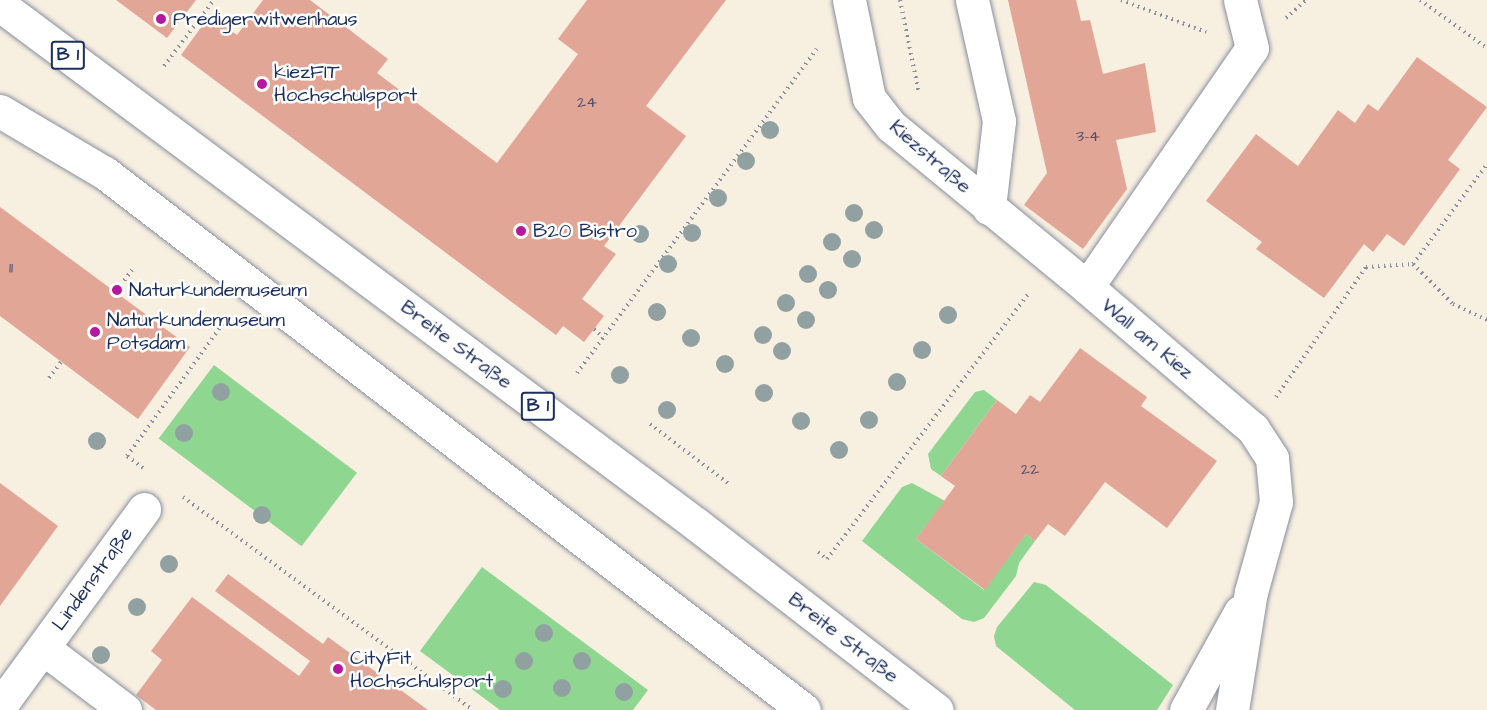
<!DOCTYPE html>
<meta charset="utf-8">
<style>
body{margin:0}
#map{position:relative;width:1487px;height:710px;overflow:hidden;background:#f7efe0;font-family:"Architects Daughter",sans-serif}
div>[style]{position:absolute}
.green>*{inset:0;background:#8fd690;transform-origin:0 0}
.building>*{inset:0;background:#e2a697}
.path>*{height:4px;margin-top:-2px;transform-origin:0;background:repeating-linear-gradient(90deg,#898f9f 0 1.5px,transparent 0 6px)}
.roads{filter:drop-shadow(0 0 2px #898f9f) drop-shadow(0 0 2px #898f9f)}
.minor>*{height:33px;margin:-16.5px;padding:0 16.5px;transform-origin:16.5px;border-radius:16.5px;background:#fff}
.primary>*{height:33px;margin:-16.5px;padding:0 16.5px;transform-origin:16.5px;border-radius:16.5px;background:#fff}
.trees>*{width:18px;height:18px;margin:-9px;border-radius:50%;background:#91a1a1}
.dots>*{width:16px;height:16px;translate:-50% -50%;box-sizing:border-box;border:3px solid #fff;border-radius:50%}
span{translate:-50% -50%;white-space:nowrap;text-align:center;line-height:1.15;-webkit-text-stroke:5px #fff;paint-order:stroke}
.number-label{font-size:16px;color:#4d4d6c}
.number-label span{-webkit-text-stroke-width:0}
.shield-label span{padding:2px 4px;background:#fff;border:2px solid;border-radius:4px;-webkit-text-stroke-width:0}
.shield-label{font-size:18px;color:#1b2f5e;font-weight:700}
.poi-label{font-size:20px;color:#1b2f5e}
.left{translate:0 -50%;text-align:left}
.street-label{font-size:20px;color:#1b2f5e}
</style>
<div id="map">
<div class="green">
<div style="left:214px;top:365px;width:179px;height:92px;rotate:37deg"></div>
<div style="clip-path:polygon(984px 390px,997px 400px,941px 476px,931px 469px,928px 454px,975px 392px)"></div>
<div style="clip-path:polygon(912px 483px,945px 501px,916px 539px,984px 590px,1026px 534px,1035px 541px,1019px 563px,1016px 576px,984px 618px,974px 622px,962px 619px,862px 541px,902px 487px)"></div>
<div style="clip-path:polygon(482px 567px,648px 690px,633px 710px,500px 710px,420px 651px)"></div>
<div style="clip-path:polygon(1034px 582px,1046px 585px,1173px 685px,1157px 710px,1075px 710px,996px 646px,994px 636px,997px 627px)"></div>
</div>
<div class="building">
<div style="clip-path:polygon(116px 0,196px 0,167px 38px)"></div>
<div style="clip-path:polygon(263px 0,310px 0,388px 59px,377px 73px,497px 163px,578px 54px,558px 39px,587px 0,726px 0,646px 106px,686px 136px,604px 246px,616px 254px,582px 299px,604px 316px,584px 342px,563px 326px,556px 335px,181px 55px,210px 15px,237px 35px)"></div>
<div style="clip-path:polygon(1008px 0,1076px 0,1081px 21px,1090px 20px,1103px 74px,1145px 63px,1156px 132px,1116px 140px,1127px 189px,1083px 249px,1024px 205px,1047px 173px)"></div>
<div style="clip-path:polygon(1417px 57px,1487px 107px,1448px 160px,1460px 169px,1404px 246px,1387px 234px,1373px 252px,1364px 244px,1324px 298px,1256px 249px,1262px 242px,1206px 201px,1256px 134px,1298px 166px,1338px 110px,1355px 123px,1368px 104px,1378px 111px)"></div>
<div style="clip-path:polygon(0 207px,190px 347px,138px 419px,0 316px)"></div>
<div style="clip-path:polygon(1080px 348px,1147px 397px,1141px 406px,1217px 461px,1167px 528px,1105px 482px,1065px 536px,1048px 524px,1035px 541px,1026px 534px,985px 590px,916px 539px,955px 486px,941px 476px,997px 400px,1016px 414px,1030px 395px,1040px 402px)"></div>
<div style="clip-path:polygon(0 483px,58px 526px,0 606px)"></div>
<div style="clip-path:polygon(228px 574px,323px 644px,328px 637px,428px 710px,156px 710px,136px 695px,162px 660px,151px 651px,192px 597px,299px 676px,310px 661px,215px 591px)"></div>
</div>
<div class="path">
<div style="left:900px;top:0;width:95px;rotate:78.5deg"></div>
<div style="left:1121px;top:0;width:91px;rotate:20.6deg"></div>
<div style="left:1420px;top:0;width:82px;rotate:35.6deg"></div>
<div style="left:1286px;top:18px;width:27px;rotate:-42deg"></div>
<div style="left:164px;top:66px;width:83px;rotate:-52.9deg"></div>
<div style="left:1413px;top:264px;width:57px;rotate:45deg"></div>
<div style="left:1453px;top:304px;width:38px;rotate:25deg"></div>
<div style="left:117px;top:290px;width:25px;rotate:-53deg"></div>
<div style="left:594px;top:329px;width:12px;rotate:42deg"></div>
<div style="left:577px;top:373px;width:403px;rotate:-53.5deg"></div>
<div style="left:49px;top:378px;width:20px;rotate:-53deg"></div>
<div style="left:1276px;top:397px;width:158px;rotate:-55.3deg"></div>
<div style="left:1366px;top:267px;width:47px;rotate:-3.7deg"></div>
<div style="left:1413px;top:264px;width:124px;rotate:-53.5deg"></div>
<div style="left:650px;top:424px;width:99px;rotate:37.2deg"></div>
<div style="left:143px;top:468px;width:20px;rotate:-143deg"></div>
<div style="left:127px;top:456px;width:169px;rotate:-54.1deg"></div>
<div style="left:183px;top:497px;width:360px;rotate:36.3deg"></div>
<div style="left:818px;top:552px;width:11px;rotate:38deg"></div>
<div style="left:827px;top:559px;width:334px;rotate:-52.8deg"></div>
</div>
<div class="roads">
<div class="minor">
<div style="left:849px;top:0;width:100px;rotate:78.5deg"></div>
<div style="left:869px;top:98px;width:36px;rotate:52deg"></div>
<div style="left:891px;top:126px;width:254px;rotate:39.4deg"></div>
<div style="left:972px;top:0;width:124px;rotate:77.4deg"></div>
<div style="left:999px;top:121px;width:88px;rotate:96.6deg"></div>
<div style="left:43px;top:648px;width:103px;rotate:37.1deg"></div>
<div style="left:0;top:706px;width:244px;rotate:-53.8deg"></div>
<div style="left:1186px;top:710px;width:112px;rotate:-61.1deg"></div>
<div style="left:1232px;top:710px;width:120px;rotate:-80.9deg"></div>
<div style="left:1251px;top:592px;width:93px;rotate:-74.5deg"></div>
<div style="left:1276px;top:502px;width:44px;rotate:-95.2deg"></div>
<div style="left:1272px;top:458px;width:35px;rotate:-123deg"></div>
<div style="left:1253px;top:429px;width:218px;rotate:-139.5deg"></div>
<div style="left:1087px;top:287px;width:290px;rotate:-55.4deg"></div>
<div style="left:1252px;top:48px;width:49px;rotate:-104deg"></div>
</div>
<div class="primary">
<div style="left:0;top:5px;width:868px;rotate:36.71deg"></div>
<div style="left:696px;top:524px;width:304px;rotate:37.7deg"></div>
<div style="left:0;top:111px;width:122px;rotate:30.6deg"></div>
<div style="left:105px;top:173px;width:881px;rotate:37.53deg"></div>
</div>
</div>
<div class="trees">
<div style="left:770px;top:130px"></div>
<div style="left:746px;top:161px"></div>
<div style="left:718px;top:198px"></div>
<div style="left:854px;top:213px"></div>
<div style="left:874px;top:230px"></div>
<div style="left:692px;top:233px"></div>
<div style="left:640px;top:234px"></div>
<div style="left:832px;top:242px"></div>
<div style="left:852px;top:259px"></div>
<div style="left:668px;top:264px"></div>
<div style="left:808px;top:274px"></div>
<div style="left:828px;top:290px"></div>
<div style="left:786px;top:303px"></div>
<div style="left:657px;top:312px"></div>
<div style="left:948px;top:315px"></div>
<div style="left:806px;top:320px"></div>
<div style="left:763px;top:335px"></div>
<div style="left:691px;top:338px"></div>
<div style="left:922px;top:350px"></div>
<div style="left:782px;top:351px"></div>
<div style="left:725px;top:364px"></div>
<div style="left:620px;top:375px"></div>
<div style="left:897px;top:382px"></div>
<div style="left:221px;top:392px"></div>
<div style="left:764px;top:393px"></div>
<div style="left:667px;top:410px"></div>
<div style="left:869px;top:420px"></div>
<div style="left:801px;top:421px"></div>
<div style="left:184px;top:433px"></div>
<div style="left:97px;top:441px"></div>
<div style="left:839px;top:450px"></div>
<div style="left:262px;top:515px"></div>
<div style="left:169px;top:564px"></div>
<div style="left:137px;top:607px"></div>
<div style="left:544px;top:633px"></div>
<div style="left:101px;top:655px"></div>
<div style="left:524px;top:661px"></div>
<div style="left:582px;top:661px"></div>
<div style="left:562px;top:688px"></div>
<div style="left:503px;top:689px"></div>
<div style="left:624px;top:692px"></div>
</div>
<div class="dots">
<div style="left:161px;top:19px;background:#b5179e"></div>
<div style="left:262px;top:84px;background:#b5179e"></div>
<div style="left:521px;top:231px;background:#b5179e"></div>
<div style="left:117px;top:290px;background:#b5179e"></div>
<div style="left:95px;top:332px;background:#b5179e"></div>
<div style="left:338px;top:669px;background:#b5179e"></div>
</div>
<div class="number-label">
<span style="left:587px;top:102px">24</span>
<span style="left:1088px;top:136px">3-4</span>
<span style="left:11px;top:268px">11</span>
<span style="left:1030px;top:469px">22</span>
</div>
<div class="shield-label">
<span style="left:68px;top:55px">B 1</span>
<span style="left:538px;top:406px">B 1</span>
</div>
<div class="poi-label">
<span class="left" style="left:173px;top:19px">Predigerwitwenhaus</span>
<span class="left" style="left:274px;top:84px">kiezFIT<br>Hochschulsport</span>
<span class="left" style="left:533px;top:231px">B20 Bistro</span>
<span class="left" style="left:129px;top:290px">Naturkundemuseum</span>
<span class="left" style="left:107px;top:332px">Naturkundemuseum<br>Potsdam</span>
<span class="left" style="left:350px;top:670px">CityFit<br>Hochschulsport</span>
</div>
<div class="street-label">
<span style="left:930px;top:157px;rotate:41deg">Kiezstraße</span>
<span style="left:1147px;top:339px;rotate:40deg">Wall am Kiez</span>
<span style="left:456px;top:345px;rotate:37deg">Breite Straße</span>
<span style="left:93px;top:579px;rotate:-54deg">Lindenstraße</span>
<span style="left:843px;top:638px;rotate:38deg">Breite Straße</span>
</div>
</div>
